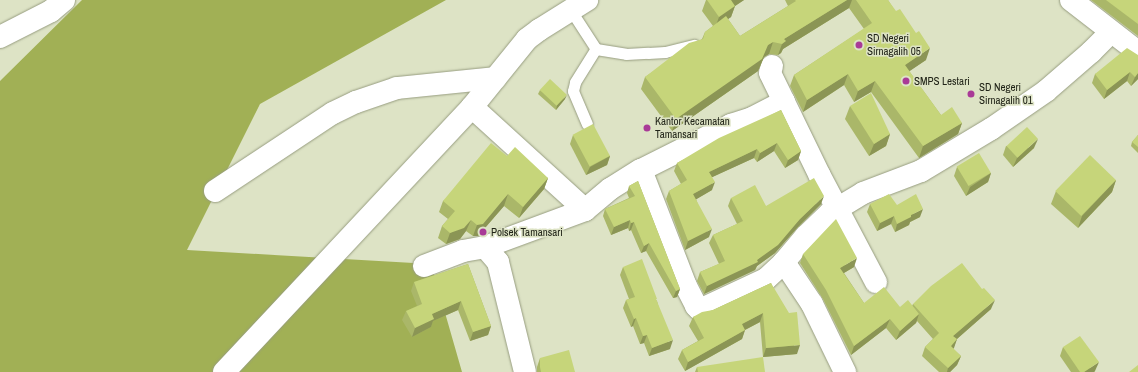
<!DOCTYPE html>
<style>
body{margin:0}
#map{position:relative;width:1138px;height:372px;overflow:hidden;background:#dde3c5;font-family:"Archivo Narrow",sans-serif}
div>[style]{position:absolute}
.forest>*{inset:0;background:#a1b055}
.roads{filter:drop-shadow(0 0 1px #979d80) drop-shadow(0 0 1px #979d80)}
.service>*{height:11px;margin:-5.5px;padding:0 5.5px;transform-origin:5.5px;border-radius:5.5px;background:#fff}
.minor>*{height:22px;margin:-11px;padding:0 11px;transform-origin:11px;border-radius:11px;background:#fff}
.secondary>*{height:22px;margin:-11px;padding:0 11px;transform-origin:11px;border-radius:11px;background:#fff}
.wall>*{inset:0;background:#aab769}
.shaded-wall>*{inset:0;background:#8b9555}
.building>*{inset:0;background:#c6d57a;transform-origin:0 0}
.dots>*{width:11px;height:11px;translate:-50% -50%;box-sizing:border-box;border:2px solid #dde3c5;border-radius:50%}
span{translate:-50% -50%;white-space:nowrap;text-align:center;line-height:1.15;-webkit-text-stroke:3px #dde3c5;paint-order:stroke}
.poi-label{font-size:11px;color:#212418}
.left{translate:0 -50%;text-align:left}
</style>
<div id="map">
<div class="forest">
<div style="clip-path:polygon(82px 0,446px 0,260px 104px,187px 250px,431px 264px,462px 372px,0 372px,0 81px)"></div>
</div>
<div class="roads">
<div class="service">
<div style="left:570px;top:9px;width:48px;rotate:57deg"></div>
<div style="left:596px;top:49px;width:30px;rotate:9deg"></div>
<div style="left:626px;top:54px;width:22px;rotate:-3deg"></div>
<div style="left:648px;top:53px;width:17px;rotate:-3deg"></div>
<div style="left:665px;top:52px;width:30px;rotate:-14deg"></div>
<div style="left:587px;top:124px;width:36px;rotate:-113deg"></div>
<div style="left:573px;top:91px;width:9px;rotate:-77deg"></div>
<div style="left:575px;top:82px;width:39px;rotate:-58deg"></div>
</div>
<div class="minor">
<div style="left:0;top:37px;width:57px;rotate:-27deg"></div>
<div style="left:51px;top:11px;width:17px;rotate:-40deg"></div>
<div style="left:772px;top:66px;width:7px;rotate:106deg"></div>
<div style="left:770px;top:73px;width:32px;rotate:64deg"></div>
<div style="left:472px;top:107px;width:153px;rotate:42.3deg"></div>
<div style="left:585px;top:210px;width:33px;rotate:-40deg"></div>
<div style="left:610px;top:189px;width:36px;rotate:-32deg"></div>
<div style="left:641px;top:170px;width:101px;rotate:-26.6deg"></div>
<div style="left:731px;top:125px;width:22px;rotate:-18deg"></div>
<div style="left:752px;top:118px;width:36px;rotate:-27deg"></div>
<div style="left:784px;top:102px;width:82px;rotate:64.1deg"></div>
<div style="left:820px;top:176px;width:120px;rotate:62.2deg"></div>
<div style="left:641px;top:170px;width:124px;rotate:68.8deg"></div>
<div style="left:686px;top:286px;width:22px;rotate:63deg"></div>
<div style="left:696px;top:306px;width:4px;rotate:45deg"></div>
<div style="left:699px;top:309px;width:5px;rotate:-11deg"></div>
<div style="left:704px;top:308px;width:68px;rotate:-25.1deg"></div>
<div style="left:766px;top:279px;width:25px;rotate:-43deg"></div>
<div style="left:784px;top:262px;width:34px;rotate:-50deg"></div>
<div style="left:806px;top:236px;width:33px;rotate:-44deg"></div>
<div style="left:830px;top:213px;width:39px;rotate:-31deg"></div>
<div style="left:863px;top:193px;width:62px;rotate:-20.8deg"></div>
<div style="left:921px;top:171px;width:82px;rotate:-31deg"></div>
<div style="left:991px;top:129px;width:67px;rotate:-34.6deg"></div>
<div style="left:1046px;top:91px;width:60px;rotate:-40.9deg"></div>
<div style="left:1091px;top:52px;width:28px;rotate:-45deg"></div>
<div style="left:215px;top:191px;width:141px;rotate:-33.5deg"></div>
<div style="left:333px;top:113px;width:25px;rotate:-26deg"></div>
<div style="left:356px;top:102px;width:43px;rotate:-18.9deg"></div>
<div style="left:397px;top:88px;width:99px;rotate:-5.8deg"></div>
<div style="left:784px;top:262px;width:50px;rotate:56.3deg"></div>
<div style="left:812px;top:304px;width:76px;rotate:64.1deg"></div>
<div style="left:424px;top:266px;width:42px;rotate:-21deg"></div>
<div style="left:463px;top:251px;width:22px;rotate:-10deg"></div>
<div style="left:224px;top:372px;width:363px;rotate:-46.9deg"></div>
<div style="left:472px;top:107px;width:87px;rotate:-51deg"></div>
<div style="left:527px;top:39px;width:15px;rotate:-37deg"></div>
<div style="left:539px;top:30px;width:57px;rotate:-32deg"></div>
<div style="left:525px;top:372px;width:113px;rotate:-103.8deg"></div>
<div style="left:498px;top:262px;width:20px;rotate:-131deg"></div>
<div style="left:485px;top:247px;width:107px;rotate:-20.3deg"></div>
</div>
<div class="secondary">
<div style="left:1071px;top:0;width:85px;rotate:37.8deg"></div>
</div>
</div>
<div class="wall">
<div style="clip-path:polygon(706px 0,744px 0,735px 6px,731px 17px,728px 19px,740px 36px,788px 6px,785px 0,888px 0,926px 60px,909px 71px,941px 115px,962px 123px,958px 134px,919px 158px,871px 92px,854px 102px,844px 85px,803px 112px,790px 86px,794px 75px,864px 29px,849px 8px,783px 49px,781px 53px,778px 55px,769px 54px,764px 57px,758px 71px,672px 131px,641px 89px,645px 77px,702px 39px,705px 32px,713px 26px,702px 11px)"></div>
<div style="clip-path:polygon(1091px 0,1138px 0,1138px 36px)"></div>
<div style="clip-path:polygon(1138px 55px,1138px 79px,1131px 86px,1127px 81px,1104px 99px,1092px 83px,1095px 74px)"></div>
<div style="clip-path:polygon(540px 90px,565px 99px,556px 110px,538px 94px)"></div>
<div style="clip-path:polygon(850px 106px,890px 134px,886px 146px,869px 156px,845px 119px)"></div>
<div style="clip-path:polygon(781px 110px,801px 151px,798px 160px,785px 168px,774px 151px,757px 162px,754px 158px,712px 177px,712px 190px,696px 199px,709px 237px,685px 250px,666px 199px,669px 191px,681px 184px,674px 171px,677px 163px)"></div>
<div style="clip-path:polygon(573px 135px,610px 156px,607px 165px,586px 175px,570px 144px)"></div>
<div style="clip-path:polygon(1138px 135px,1138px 153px,1131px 146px,1132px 142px)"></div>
<div style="clip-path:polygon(1006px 146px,1034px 148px,1013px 167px,1003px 155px)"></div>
<div style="clip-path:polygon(507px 156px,548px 178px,544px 189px,519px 218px,504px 206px,478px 236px,473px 236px,466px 231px,460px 239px,446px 244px,438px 238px,442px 226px,448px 219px,439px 212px,443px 201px)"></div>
<div style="clip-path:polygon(957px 167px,991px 173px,988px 182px,966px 196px,954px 176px)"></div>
<div style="clip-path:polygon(1116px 180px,1112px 192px,1078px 228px,1051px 204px,1056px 191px)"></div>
<div style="clip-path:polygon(638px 181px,680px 289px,677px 297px,673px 298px,646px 251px,641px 253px,631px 230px,629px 231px,628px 228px,611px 235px,603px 216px,605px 209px,629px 198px,627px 193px,629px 186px)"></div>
<div style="clip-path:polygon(731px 198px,766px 206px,821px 204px,797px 228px,775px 253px,757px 266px,755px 270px,704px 294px,697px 281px,700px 272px,719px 264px,709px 243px,713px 235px,737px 224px,728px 206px)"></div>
<div style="clip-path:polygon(870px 204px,897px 205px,920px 217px,910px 222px,909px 225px,895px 232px,891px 224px,877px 231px,867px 212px)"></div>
<div style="clip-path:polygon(803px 254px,854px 267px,844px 273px,864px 303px,900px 307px,912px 306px,913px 304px,991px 309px,957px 339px,953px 349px,961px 356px,957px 365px,950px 372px,939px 372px,922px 356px,925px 347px,933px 339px,917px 321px,916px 323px,896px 340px,886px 328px,851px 355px,823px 299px,800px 263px)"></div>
<div style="clip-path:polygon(468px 264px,491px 326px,488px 335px,470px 341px,458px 310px,433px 321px,431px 327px,412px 337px,402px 320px,406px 311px,417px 306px,411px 291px,414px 282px)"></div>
<div style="clip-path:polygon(623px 267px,657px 301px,670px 349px,649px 356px,644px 343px,640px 344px,633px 326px,631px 327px,623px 308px,626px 300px,629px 299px,620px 275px)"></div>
<div style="clip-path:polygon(771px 283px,797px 354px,763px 357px,760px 322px,745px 330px,742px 339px,685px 371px,678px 359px,682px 350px,698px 341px,689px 326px,693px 317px,713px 310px)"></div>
<div style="clip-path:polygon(1063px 347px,1095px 371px,1094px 372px,1071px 372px,1060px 356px)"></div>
<div style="clip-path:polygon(540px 358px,575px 372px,537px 372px,537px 367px)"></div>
<div style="clip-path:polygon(697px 367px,765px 372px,695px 372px)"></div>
</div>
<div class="shaded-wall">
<div style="clip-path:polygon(731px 0,744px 0,735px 6px,731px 17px,715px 28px,719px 17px)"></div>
<div style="clip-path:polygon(847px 0,852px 0,849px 8px,783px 49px,781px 53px,778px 55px,782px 44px,784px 39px)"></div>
<div style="clip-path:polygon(773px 42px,769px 54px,764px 57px,758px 71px,672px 131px,676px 119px,768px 45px)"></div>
<div style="clip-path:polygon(930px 48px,926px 60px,901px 77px,905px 65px)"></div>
<div style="clip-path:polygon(1130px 72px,1127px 81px,1104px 99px,1107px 90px)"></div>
<div style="clip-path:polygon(1138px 73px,1138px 79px,1131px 86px,1135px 77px)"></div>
<div style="clip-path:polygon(848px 74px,844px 85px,803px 112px,807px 100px)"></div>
<div style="clip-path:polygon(875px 81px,871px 92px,854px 102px,858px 91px)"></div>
<div style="clip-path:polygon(567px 95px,565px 99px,556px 110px,557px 105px)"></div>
<div style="clip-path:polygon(962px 123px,958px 134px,919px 158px,923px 146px)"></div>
<div style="clip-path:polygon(890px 134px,886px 146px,869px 156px,874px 144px)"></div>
<div style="clip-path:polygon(1038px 139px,1034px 148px,1013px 167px,1017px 158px)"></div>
<div style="clip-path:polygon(777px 143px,774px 151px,757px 162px,760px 153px)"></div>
<div style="clip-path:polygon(757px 149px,754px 158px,706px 180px,709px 172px)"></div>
<div style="clip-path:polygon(801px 151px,798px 160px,785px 168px,788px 160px)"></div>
<div style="clip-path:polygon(610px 156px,607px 165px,586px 175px,590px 167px)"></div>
<div style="clip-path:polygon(991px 173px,988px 182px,966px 196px,970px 187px)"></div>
<div style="clip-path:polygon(548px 178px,544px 189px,519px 218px,523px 207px)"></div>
<div style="clip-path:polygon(1116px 180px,1112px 192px,1078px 228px,1082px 216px)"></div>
<div style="clip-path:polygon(715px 182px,712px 190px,690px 203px,693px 194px)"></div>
<div style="clip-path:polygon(508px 194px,504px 206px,478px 236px,473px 236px,477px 225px)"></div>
<div style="clip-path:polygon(824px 196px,821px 204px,797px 228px,775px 253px,757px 266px,755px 270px,704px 294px,707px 286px,757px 260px)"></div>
<div style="clip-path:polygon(923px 209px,920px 217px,910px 222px,909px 225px,895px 232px,897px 224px,911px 215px)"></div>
<div style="clip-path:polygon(894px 216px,891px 224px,877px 231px,880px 223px)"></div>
<div style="clip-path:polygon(471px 220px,466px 231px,460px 239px,446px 244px,450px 233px)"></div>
<div style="clip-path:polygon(630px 220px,628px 228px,611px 235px,614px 227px)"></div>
<div style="clip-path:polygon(634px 222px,631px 230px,629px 231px,631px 223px)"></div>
<div style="clip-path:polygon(712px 229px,709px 237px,685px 250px,688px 241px)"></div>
<div style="clip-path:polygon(649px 243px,646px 251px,641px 253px,644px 246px)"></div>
<div style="clip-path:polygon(857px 258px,854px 267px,837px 277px,840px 268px)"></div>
<div style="clip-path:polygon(680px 289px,677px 297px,673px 298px,676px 291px)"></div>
<div style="clip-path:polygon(995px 300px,991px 309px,950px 345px,953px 336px)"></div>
<div style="clip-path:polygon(461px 301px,458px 310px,433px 321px,431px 327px,412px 337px,415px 328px,432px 314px)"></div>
<div style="clip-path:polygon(763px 313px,760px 322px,739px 333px,742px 324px)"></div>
<div style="clip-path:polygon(919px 314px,916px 323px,896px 340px,900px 331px)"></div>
<div style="clip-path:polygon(636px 318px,633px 326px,631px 327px,634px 319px)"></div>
<div style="clip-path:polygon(890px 319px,886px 328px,851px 355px,854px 346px)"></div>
<div style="clip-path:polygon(491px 326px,488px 335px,470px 341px,473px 332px)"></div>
<div style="clip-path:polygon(745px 330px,742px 339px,685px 371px,688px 362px)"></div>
<div style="clip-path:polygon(647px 335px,644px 343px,640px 344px,643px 336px)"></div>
<div style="clip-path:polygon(957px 339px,954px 348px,947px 355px,951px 346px)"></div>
<div style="clip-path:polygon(673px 340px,670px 349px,649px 356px,652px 348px)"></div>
<div style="clip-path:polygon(800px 345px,797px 354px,763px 357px,766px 348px)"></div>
<div style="clip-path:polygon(961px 356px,957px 365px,950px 372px,947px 372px,948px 368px)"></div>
<div style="clip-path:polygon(1099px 362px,1095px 371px,1094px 372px,1084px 372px)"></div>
</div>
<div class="building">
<div style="clip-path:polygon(707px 0,731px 0,735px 6px,719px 17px)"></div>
<div style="clip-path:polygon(795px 0,847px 0,784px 39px,786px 41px,782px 44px,773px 42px,768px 45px,762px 59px,676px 119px,645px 77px,689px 43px,703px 39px,705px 32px,726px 16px,740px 36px,796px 1px)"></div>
<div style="clip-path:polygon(856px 0,888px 0,896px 11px,900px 9px,916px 33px,919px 31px,930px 48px,905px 65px,941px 115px,952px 107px,962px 123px,923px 146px,875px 81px,858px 91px,848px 74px,807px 100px,794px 75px,872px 23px)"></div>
<div style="clip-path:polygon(1106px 0,1138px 0,1138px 24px)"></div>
<div style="clip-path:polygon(1127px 48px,1138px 55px,1138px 73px,1135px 77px,1130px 72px,1107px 90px,1095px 74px)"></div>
<div style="left:550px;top:79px;width:23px;height:15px;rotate:43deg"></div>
<div style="clip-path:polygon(871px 93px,890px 134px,874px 144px,850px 106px)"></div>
<div style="clip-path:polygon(781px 110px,801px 151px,788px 160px,777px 143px,760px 153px,757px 149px,709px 172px,715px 182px,693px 194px,712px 229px,688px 241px,669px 191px,687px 180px,677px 163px,719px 138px)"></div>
<div style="left:593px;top:124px;width:36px;height:23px;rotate:62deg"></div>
<div style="left:1027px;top:127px;width:16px;height:28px;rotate:47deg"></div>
<div style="clip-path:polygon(1138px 135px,1138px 147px,1132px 142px)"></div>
<div style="clip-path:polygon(491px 143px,507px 156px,515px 147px,548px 178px,523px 207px,508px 194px,483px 224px,477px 225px,471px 220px,464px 228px,450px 233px,442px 226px,455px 211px,443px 201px)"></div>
<div style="left:979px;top:153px;width:23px;height:26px;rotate:59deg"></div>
<div style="left:1090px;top:155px;width:36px;height:50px;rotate:44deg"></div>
<div style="clip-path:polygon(814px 178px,824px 196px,800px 219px,778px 245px,757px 260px,758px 262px,707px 286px,700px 272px,725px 261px,713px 235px,743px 221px,731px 198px,755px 185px,766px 206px)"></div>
<div style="clip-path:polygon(638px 181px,680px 289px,676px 291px,649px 243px,644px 246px,634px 222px,631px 223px,630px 220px,614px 227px,605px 209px,635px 196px,629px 186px)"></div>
<div style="clip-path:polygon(889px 194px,897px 205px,916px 194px,923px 209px,911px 215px,911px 217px,897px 224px,894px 216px,880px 223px,870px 204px)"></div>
<div style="clip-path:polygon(836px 219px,857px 258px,840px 268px,864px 303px,884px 287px,900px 307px,908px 300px,919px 314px,900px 331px,890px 319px,854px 346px,826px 290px,803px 254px)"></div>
<div style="clip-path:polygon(642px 259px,657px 299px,656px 299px,673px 340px,652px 348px,647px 335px,643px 336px,636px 318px,634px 319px,626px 300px,635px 297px,623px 267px)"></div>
<div style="clip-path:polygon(962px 263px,982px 289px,984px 288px,995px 300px,953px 336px,957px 339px,951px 346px,961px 356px,948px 368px,925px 347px,939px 333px,913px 304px,931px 286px)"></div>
<div style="clip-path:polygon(468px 264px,491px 326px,473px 332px,461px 301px,432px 314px,434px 319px,415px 328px,406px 311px,422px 304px,414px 282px)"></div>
<div style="clip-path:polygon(771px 283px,789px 313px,797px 312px,800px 345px,766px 348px,763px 313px,742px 324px,745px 330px,688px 362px,682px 350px,704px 338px,693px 317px,702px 312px,713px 310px)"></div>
<div style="clip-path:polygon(1080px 336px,1099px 362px,1084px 372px,1080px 372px,1063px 347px)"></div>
<div style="clip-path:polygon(569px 350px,575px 372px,541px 372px,540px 367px,540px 358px)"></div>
<div style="clip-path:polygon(763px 357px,765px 372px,698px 372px,697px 367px)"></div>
<div style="clip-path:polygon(1138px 365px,1138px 372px,1129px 372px)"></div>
</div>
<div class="dots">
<div style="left:859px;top:45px;background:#a93a97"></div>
<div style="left:906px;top:81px;background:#a93a97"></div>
<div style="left:971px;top:94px;background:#a93a97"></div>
<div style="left:647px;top:128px;background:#a93a97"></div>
<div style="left:483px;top:232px;background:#a93a97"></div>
</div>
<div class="poi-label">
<span class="left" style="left:867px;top:45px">SD Negeri<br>Sirnagalih 05</span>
<span class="left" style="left:914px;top:81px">SMPS Lestari</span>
<span class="left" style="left:979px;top:94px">SD Negeri<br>Sirnagalih 01</span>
<span class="left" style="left:655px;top:128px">Kantor Kecamatan<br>Tamansari</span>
<span class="left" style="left:491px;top:232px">Polsek Tamansari</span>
</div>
</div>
